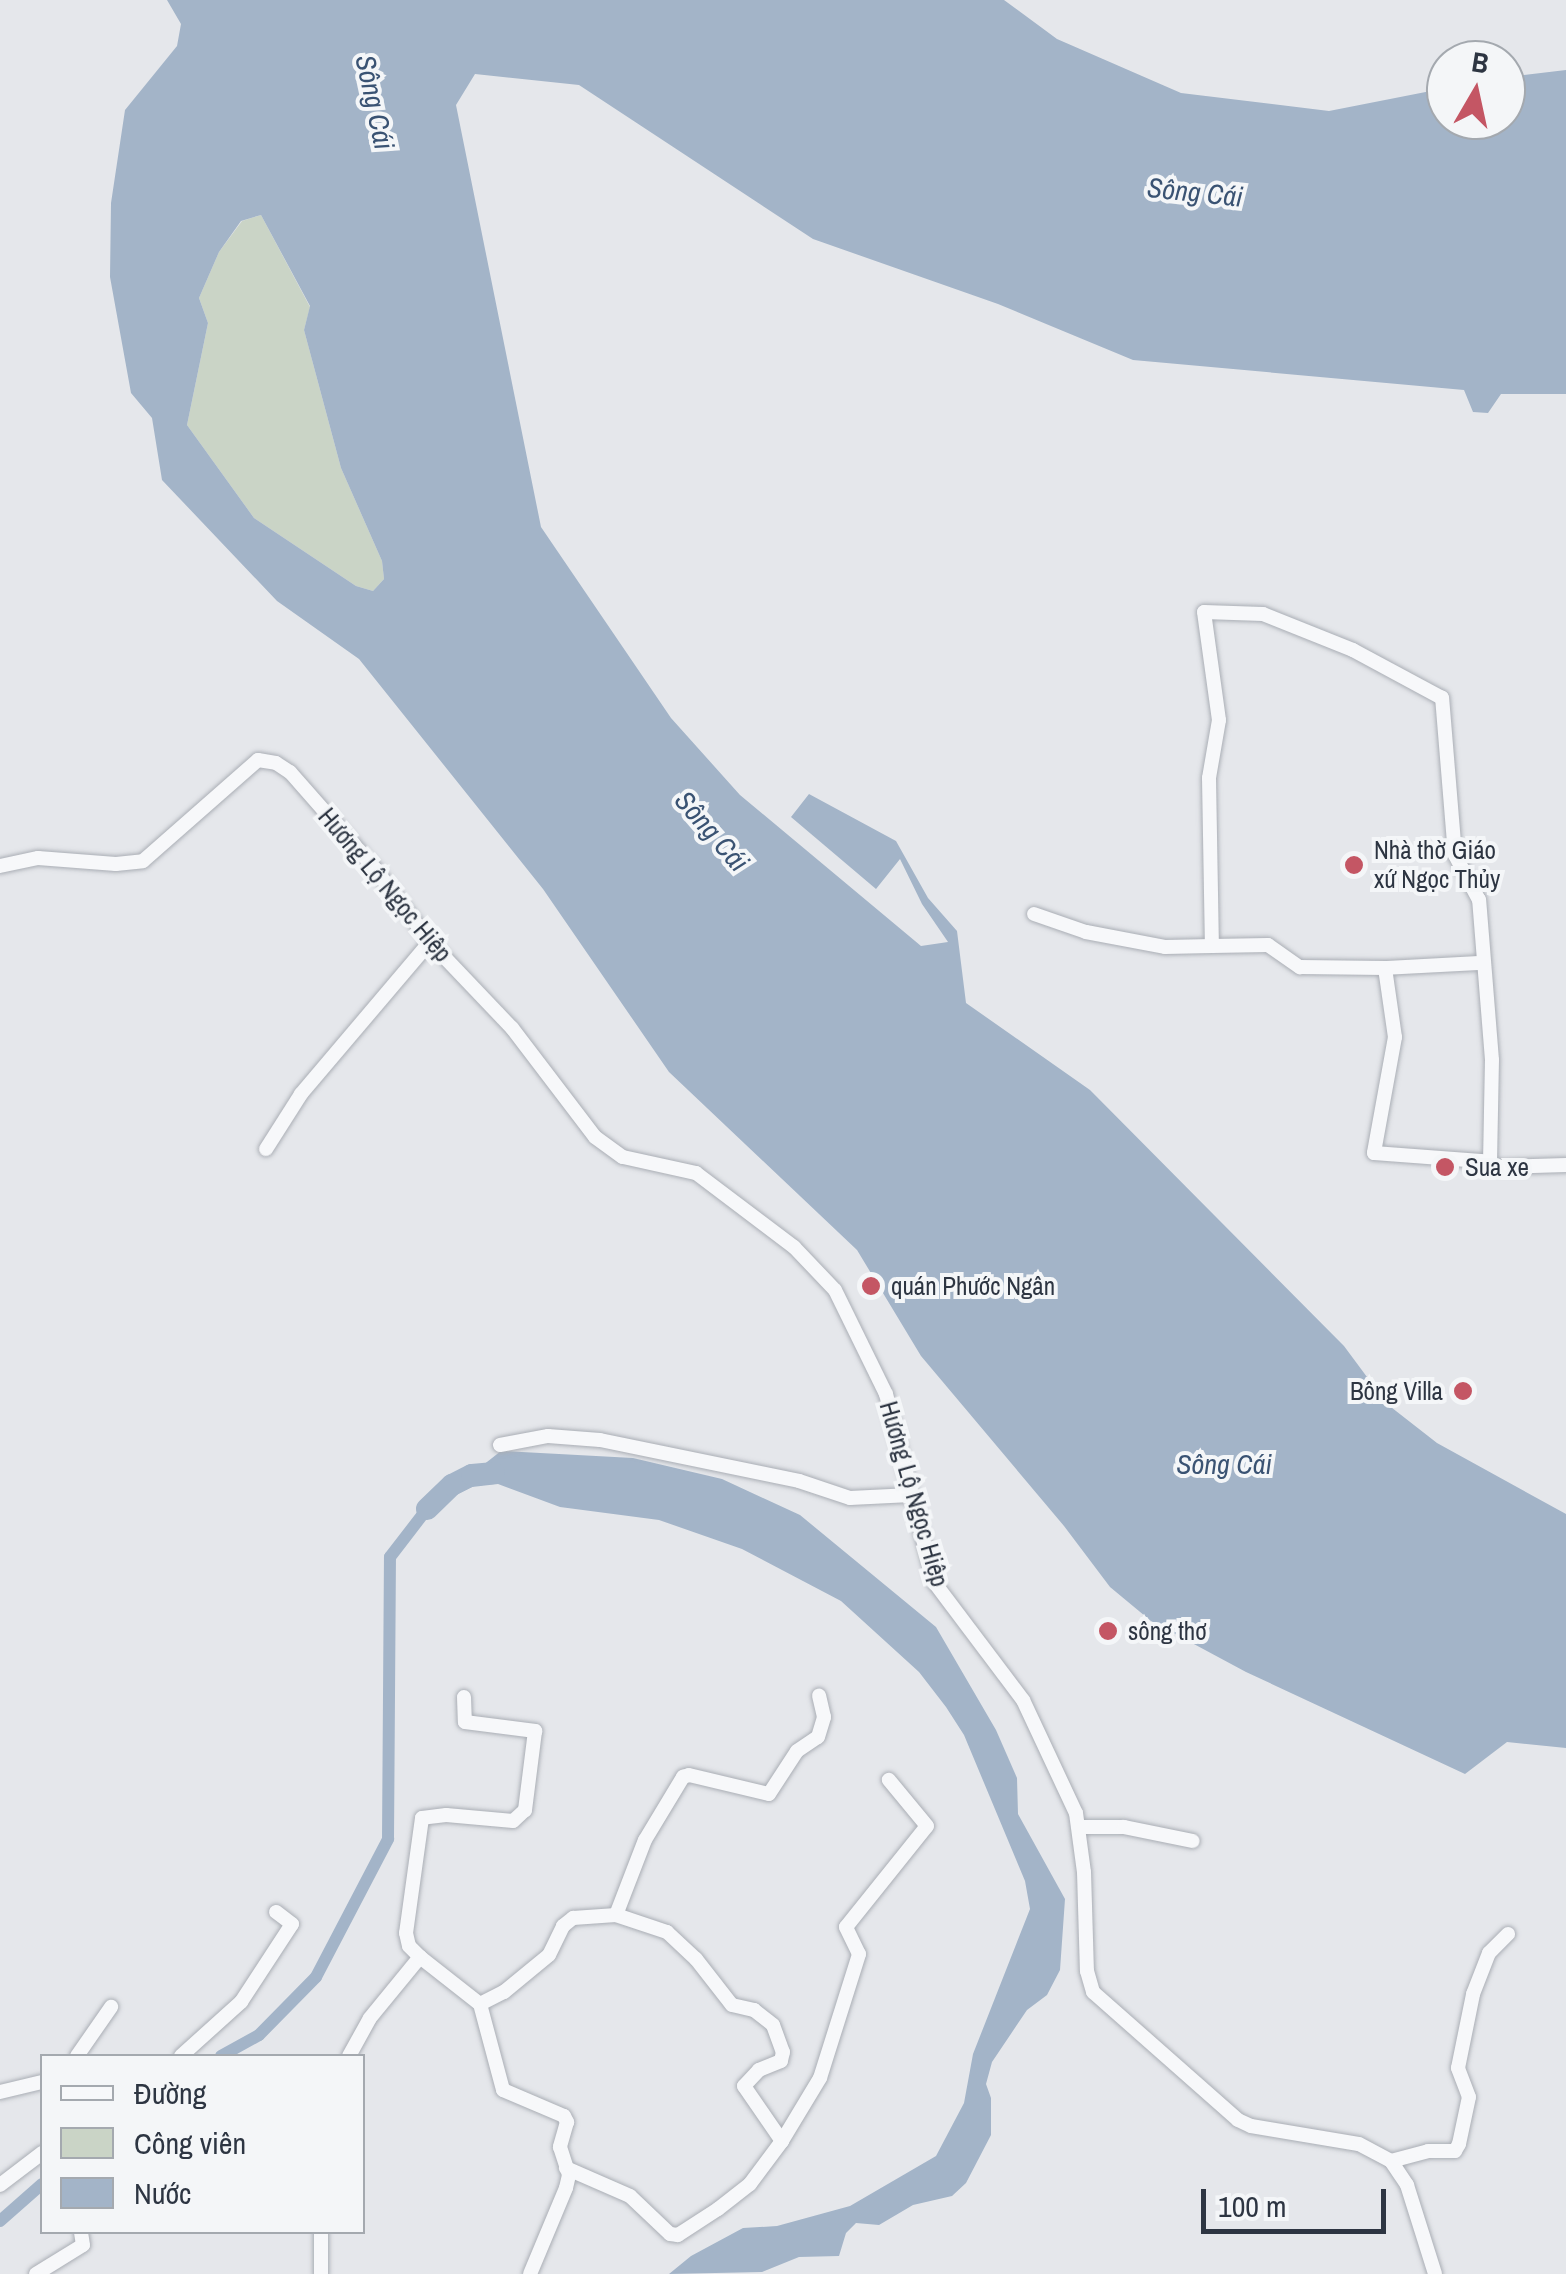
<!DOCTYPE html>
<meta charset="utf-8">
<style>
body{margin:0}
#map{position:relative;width:1566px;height:2274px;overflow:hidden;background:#e5e7eb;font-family:"Archivo Narrow",sans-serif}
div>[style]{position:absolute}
.green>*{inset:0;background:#cad4c6}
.water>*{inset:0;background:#a3b4c8}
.canal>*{height:12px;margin:-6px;padding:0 6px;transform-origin:6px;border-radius:6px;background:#a3b4c8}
.river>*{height:22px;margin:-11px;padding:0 11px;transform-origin:11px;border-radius:11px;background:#a3b4c8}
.roads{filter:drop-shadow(0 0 2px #aaaeb5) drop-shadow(0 0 2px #aaaeb5)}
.minor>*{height:14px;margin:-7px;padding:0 7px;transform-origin:7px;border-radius:7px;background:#f7f8fa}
.dots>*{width:28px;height:28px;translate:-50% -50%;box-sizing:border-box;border:5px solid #f4f6f8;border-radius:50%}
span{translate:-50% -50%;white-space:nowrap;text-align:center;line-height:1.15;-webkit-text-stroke:8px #f4f6f8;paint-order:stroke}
.poi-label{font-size:25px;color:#2d3542}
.left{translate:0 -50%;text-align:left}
.right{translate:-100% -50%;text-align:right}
.street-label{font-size:25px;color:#2d3542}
.water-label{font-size:28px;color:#3a5373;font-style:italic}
.legend{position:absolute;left:40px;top:2054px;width:325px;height:180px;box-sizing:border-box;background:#f4f6f8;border:2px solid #a4a9af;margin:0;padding:12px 18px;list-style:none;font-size:30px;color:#2d3542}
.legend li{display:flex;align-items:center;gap:20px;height:50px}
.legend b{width:50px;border:2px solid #a4a9af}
.north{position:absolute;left:1426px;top:40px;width:100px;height:100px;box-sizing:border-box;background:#f4f6f8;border:2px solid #a4a9af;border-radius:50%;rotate:9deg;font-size:28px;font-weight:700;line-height:40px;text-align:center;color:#2d3542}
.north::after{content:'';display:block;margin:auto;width:35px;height:45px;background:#c45664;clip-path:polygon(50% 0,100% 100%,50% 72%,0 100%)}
.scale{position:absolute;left:1201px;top:2189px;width:185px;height:45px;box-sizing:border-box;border:5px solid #2d3542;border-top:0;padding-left:12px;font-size:30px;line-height:35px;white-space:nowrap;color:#2d3542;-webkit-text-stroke:8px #f4f6f8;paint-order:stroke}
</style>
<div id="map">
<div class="green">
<div style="clip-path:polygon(261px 215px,310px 307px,304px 330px,341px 468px,382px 561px,384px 579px,373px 591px,356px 586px,254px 518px,187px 425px,208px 323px,199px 298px,219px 252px,242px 221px)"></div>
</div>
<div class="water">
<div style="clip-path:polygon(evenodd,167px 0,1004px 0,1057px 39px,1181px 93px,1329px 111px,1446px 88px,1446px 120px,1506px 120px,1506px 77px,1566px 70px,1566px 394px,1501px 394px,1488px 413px,1473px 412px,1464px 390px,1133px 360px,998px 304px,813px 239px,579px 85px,475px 74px,456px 105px,541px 527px,671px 718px,740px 795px,921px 946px,948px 942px,922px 904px,900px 859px,876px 889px,791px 817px,809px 794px,896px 841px,928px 898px,957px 931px,966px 1003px,1090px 1090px,1344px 1346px,1387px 1404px,1437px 1443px,1566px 1514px,1566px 1748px,1507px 1742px,1465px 1774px,1246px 1672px,1151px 1621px,1110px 1587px,1064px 1526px,921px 1356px,857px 1250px,669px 1072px,543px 889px,359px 659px,277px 601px,162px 480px,152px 418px,131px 393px,110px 277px,111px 203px,125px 110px,177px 46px,181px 24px,167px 0,261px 215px,310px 306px,304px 330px,341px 468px,382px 561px,384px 579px,373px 591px,356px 586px,254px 518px,187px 425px,208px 323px,199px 298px,219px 252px,241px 221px,261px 215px)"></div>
<div style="clip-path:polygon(501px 1451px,633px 1458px,722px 1479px,800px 1515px,936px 1627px,996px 1730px,1017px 1778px,1018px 1814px,1065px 1899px,1060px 1970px,1047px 1995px,1027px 2010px,992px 2062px,986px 2084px,991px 2098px,991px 2135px,966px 2183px,952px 2196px,913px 2205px,879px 2225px,856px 2223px,846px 2233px,839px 2256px,799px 2257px,762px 2272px,669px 2274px,691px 2256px,743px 2228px,777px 2226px,850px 2206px,936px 2156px,964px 2103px,973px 2054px,1030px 1909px,1025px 1881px,964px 1735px,946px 1707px,919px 1672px,841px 1601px,742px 1549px,659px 1520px,560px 1507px,498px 1484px,472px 1487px,427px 1509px)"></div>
</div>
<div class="canal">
<div style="left:221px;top:2056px;width:43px;rotate:-28.9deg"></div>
<div style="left:259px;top:2035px;width:81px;rotate:-45.5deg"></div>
<div style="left:316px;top:1977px;width:156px;rotate:-62.4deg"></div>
<div style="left:388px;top:1839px;width:282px;rotate:-89.6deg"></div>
<div style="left:390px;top:1557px;width:61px;rotate:-52.4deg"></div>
<div style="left:0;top:2221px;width:56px;rotate:-41.4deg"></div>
</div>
<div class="river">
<div style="left:427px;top:1509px;width:35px;rotate:-44deg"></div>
<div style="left:452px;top:1485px;width:22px;rotate:-27deg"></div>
<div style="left:472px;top:1475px;width:22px;rotate:-5deg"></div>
</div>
<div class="roads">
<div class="minor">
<div style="left:0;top:866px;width:39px;rotate:-12deg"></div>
<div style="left:38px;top:858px;width:78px;rotate:4.4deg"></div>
<div style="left:116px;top:864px;width:27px;rotate:-6deg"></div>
<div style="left:143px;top:861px;width:153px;rotate:-41.3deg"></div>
<div style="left:258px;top:760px;width:18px;rotate:9deg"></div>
<div style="left:276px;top:763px;width:17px;rotate:33deg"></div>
<div style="left:290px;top:772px;width:130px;rotate:48.7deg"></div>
<div style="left:376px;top:870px;width:90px;rotate:53.1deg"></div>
<div style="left:430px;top:942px;width:119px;rotate:46.4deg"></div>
<div style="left:512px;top:1028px;width:137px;rotate:52.7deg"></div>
<div style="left:595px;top:1137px;width:34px;rotate:36deg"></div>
<div style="left:623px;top:1157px;width:75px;rotate:12.4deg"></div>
<div style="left:696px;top:1173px;width:123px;rotate:37.1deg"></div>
<div style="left:794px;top:1247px;width:59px;rotate:46.4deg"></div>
<div style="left:835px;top:1290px;width:116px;rotate:63.9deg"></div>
<div style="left:886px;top:1394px;width:194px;rotate:75.7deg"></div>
<div style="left:934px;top:1582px;width:148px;rotate:53deg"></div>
<div style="left:1023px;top:1700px;width:125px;rotate:64.9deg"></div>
<div style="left:1076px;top:1813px;width:60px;rotate:82.3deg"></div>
<div style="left:1084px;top:1872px;width:99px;rotate:88.3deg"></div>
<div style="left:1087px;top:1971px;width:22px;rotate:74deg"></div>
<div style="left:1093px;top:1992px;width:193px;rotate:41.4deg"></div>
<div style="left:1238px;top:2120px;width:14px;rotate:25deg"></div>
<div style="left:1251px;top:2126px;width:109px;rotate:9.5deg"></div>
<div style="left:1359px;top:2144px;width:36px;rotate:28deg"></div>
<div style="left:1391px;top:2161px;width:29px;rotate:56deg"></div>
<div style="left:1407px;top:2185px;width:93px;rotate:72.5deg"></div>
<div style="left:1034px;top:914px;width:55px;rotate:19.1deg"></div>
<div style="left:1086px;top:932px;width:80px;rotate:10.8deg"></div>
<div style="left:1165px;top:947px;width:47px;rotate:-1.2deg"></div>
<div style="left:1385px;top:968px;width:96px;rotate:-3deg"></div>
<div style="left:266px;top:1149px;width:65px;rotate:-57.5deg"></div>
<div style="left:301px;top:1094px;width:199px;rotate:-49.7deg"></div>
<div style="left:1490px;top:1163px;width:103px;rotate:-88.9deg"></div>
<div style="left:1492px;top:1060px;width:161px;rotate:-94.6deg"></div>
<div style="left:1479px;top:900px;width:51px;rotate:-118.1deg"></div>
<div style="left:1455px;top:855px;width:158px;rotate:-94.7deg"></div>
<div style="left:1442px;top:698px;width:101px;rotate:-151.7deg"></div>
<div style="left:1353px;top:650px;width:97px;rotate:-158.2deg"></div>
<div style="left:1263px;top:614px;width:59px;rotate:-178.1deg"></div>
<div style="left:1204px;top:612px;width:109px;rotate:82.1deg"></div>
<div style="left:1219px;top:720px;width:59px;rotate:99.8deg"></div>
<div style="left:1209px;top:778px;width:168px;rotate:89deg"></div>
<div style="left:1212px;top:946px;width:56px;rotate:-1deg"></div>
<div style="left:1268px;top:945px;width:39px;rotate:35deg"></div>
<div style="left:1300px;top:967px;width:85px;rotate:0.7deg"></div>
<div style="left:1385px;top:968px;width:70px;rotate:81.8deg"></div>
<div style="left:1395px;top:1037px;width:118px;rotate:100.3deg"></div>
<div style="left:1374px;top:1153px;width:107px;rotate:4.3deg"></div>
<div style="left:1481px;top:1161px;width:21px;rotate:17deg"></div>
<div style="left:1501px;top:1167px;width:65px;rotate:-1.8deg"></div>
<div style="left:500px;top:1445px;width:49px;rotate:-10.6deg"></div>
<div style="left:548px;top:1436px;width:52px;rotate:4.4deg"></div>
<div style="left:600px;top:1440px;width:203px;rotate:11.6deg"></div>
<div style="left:799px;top:1481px;width:54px;rotate:18.4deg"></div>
<div style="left:850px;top:1498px;width:61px;rotate:-2.8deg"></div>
<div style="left:464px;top:1697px;width:25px;rotate:88deg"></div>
<div style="left:465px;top:1722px;width:71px;rotate:7.3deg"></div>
<div style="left:535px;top:1731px;width:80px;rotate:97.2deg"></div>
<div style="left:525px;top:1810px;width:16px;rotate:137deg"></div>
<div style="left:513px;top:1821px;width:67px;rotate:-174.9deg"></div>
<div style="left:446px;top:1815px;width:24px;rotate:173deg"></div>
<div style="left:422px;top:1818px;width:116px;rotate:97.9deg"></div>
<div style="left:406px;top:1933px;width:13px;rotate:77deg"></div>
<div style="left:409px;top:1946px;width:16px;rotate:45deg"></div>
<div style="left:420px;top:1957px;width:76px;rotate:38.1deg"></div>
<div style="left:480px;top:2004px;width:89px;rotate:75deg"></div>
<div style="left:503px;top:2090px;width:66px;rotate:23.1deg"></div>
<div style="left:564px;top:2116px;width:7px;rotate:63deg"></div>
<div style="left:567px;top:2122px;width:26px;rotate:106deg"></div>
<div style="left:560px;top:2147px;width:29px;rotate:72deg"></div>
<div style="left:569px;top:2175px;width:13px;rotate:103deg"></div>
<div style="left:566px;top:2188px;width:93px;rotate:112.7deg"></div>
<div style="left:1079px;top:1827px;width:45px"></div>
<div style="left:1124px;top:1827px;width:70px;rotate:11.5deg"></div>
<div style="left:616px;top:1915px;width:80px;rotate:-68.9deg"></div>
<div style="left:645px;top:1840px;width:74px;rotate:-58.9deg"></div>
<div style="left:683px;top:1777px;width:6px;rotate:-18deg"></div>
<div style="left:689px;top:1775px;width:82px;rotate:13.4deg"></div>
<div style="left:769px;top:1794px;width:51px;rotate:-56.9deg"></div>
<div style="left:797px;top:1751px;width:25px;rotate:-34deg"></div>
<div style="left:818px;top:1737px;width:21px;rotate:-73deg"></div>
<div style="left:824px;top:1717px;width:22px;rotate:-103deg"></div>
<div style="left:480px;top:2004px;width:27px;rotate:-27deg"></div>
<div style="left:504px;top:1992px;width:58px;rotate:-39.4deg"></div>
<div style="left:549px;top:1955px;width:32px;rotate:-64deg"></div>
<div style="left:563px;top:1926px;width:13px;rotate:-39deg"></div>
<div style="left:573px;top:1918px;width:43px;rotate:-4deg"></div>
<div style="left:616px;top:1915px;width:54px;rotate:18.4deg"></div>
<div style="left:667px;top:1932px;width:40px;rotate:43deg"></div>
<div style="left:696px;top:1959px;width:58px;rotate:52deg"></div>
<div style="left:732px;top:2005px;width:23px;rotate:13deg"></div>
<div style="left:754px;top:2010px;width:24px;rotate:38deg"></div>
<div style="left:773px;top:2025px;width:29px;rotate:70deg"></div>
<div style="left:783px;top:2052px;width:9px;rotate:103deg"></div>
<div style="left:781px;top:2061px;width:24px;rotate:158deg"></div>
<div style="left:759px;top:2070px;width:22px;rotate:133deg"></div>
<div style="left:744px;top:2086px;width:67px;rotate:55.4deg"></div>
<div style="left:782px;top:2141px;width:54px;rotate:126.7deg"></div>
<div style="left:750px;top:2184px;width:41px;rotate:142deg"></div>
<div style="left:718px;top:2209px;width:48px;rotate:147deg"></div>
<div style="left:678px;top:2235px;width:8px;rotate:-173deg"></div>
<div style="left:670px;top:2234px;width:55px;rotate:-136.5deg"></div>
<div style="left:630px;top:2196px;width:70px;rotate:-156.4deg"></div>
<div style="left:77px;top:2056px;width:60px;rotate:-55.2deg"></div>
<div style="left:181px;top:2056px;width:81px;rotate:-42deg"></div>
<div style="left:241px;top:2002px;width:93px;rotate:-56.8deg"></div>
<div style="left:292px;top:1924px;width:20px;rotate:-143deg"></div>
<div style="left:349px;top:2056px;width:43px;rotate:-61.1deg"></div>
<div style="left:370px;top:2018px;width:79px;rotate:-50.7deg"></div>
<div style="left:0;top:2092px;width:43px;rotate:-13.4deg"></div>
<div style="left:782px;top:2141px;width:74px;rotate:-58.9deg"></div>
<div style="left:820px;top:2078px;width:130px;rotate:-72.5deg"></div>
<div style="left:859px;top:1954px;width:30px;rotate:-116deg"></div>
<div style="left:846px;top:1927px;width:129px;rotate:-51.3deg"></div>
<div style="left:927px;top:1826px;width:60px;rotate:-129.6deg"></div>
<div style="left:1391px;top:2161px;width:38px;rotate:-15deg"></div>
<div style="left:1428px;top:2151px;width:27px"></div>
<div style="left:1455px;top:2151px;width:8px;rotate:-60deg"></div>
<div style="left:1459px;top:2144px;width:48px;rotate:-78deg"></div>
<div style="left:1469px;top:2097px;width:31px;rotate:-111deg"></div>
<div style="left:1458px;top:2068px;width:76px;rotate:-78.5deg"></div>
<div style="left:1473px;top:1994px;width:44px;rotate:-68.7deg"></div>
<div style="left:1489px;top:1953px;width:27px;rotate:-45deg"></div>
<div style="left:0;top:2185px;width:53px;rotate:-37.3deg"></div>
<div style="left:36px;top:2274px;width:55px;rotate:-31.7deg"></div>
<div style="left:83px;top:2245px;width:13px;rotate:-99deg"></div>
<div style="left:321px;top:2274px;width:42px;rotate:-90deg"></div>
</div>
</div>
<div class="dots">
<div style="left:1354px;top:865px;background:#c45664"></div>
<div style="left:1445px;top:1167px;background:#c45664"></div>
<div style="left:871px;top:1286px;background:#c45664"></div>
<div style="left:1463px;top:1391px;background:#c45664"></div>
<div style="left:1108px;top:1631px;background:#c45664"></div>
</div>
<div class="poi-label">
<span class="left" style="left:1374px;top:865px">Nhà thờ Giáo<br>xứ Ngọc Thủy</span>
<span class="left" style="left:1465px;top:1167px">Sua xe</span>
<span class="left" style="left:891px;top:1286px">quán Phước Ngân</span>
<span class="right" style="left:1443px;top:1391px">Bông Villa</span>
<span class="left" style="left:1128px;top:1631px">sông thơ</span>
</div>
<div class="street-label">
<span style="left:385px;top:885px;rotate:50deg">Hương Lộ Ngọc Hiệp</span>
<span style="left:914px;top:1494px;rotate:74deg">Hương Lộ Ngọc Hiệp</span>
</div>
<div class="water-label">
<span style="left:375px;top:102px;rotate:78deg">Sông Cái</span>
<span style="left:1195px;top:192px;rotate:6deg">Sông Cái</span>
<span style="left:712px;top:831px;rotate:49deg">Sông Cái</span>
<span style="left:1224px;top:1464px">Sông Cái</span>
</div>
<ul class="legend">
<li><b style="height:12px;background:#f7f8fa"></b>Đường</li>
<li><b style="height:28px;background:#cad4c6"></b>Công viên</li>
<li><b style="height:28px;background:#a3b4c8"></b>Nước</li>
</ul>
<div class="north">B</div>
<div class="scale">100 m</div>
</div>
